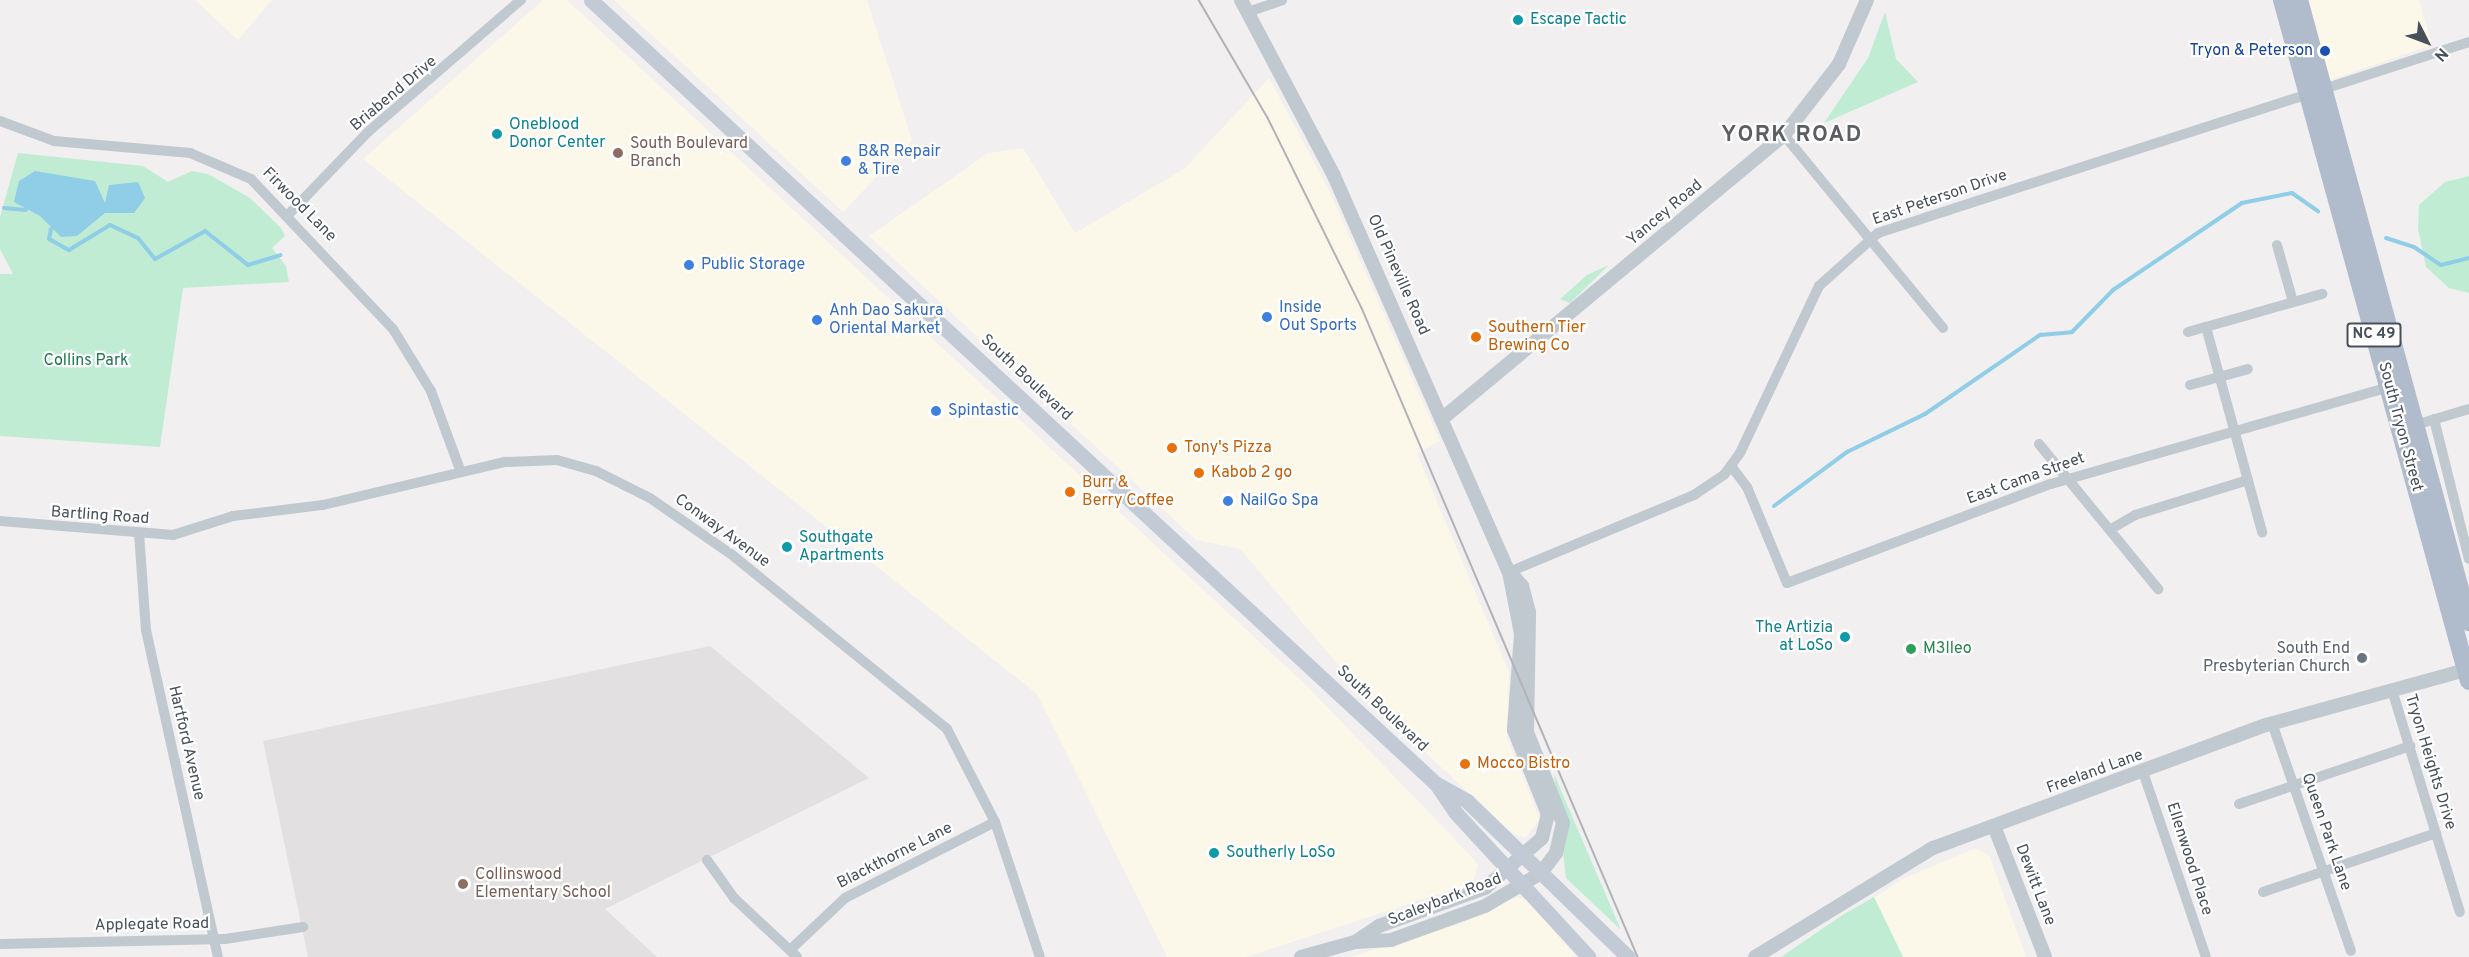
<!DOCTYPE html>
<style>
body{margin:0}
#map{position:relative;width:2469px;height:957px;overflow:hidden;background:#f1efef;font-family:Overpass,sans-serif}
div>[style]{position:absolute}
.commercial>*{inset:0;background:#fbf7e9}
.education>*{inset:0;background:#e2e0e0}
.green>*{inset:0;background:#c0ecd4}
.water>*{inset:0;background:#90cde6}
.stream>*{height:4px;margin:-2px;padding:0 2px;transform-origin:2px;border-radius:2px;background:#90cde6}
.minor>*{height:10px;margin:-5px;padding:0 5px;transform-origin:5px;border-radius:5px;background:#c0c8d0}
.tertiary>*{height:14px;margin:-7px;padding:0 7px;transform-origin:7px;border-radius:7px;background:#c0c8d0}
.secondary>*{height:15px;margin:-7.5px;padding:0 7.5px;transform-origin:7.5px;border-radius:7.5px;background:#c2cad6}
.primary>*{height:18px;margin:-9px;padding:0 9px;transform-origin:9px;border-radius:9px;background:#b0bccc}
.tram>*{height:1.5px;margin:-0.75px;padding:0 0.75px;transform-origin:0.75px;border-radius:0.75px;background:#b1b3b8}
.dots>*{width:16px;height:16px;translate:-50% -50%;box-sizing:border-box;border:3px solid #fff;border-radius:50%}
span{translate:-50% -50%;white-space:nowrap;text-align:center;line-height:1.15;-webkit-text-stroke:4.5px #fff;paint-order:stroke}
.shield-label span{padding:2px 4px;background:#fff;border:2px solid;border-radius:4px;-webkit-text-stroke-width:0}
.shield-label{font-size:15px;color:#48505b;font-weight:700}
.culture-label{font-size:16px;color:#0d838f}
.left{translate:0 -50%;text-align:left}
.right{translate:-100% -50%;text-align:right}
.transit-label{font-size:16px;color:#164399}
.street-label{font-size:16px;color:#48505b}
.education-label{font-size:16px;color:#785e54}
.shop-label{font-size:16px;color:#366cbe}
.food-label{font-size:16px;color:#c56008}
.park-label{font-size:16px;color:#1d7752}
.leisure-label{font-size:16px;color:#27864d}
.worship-label{font-size:16px;color:#5b616d}
.district-label{font-size:22px;color:#5c5e63;font-weight:700;letter-spacing:1.5px}
.north{position:absolute;left:2397px;top:12px;width:60px;height:60px;-webkit-text-stroke:4px #fff;paint-order:stroke;rotate:132deg;font-size:16px;font-weight:700;line-height:24px;text-align:center;color:#48505b}
.north::after{content:'';display:block;margin:auto;width:21px;height:27px;background:#48505b;clip-path:polygon(50% 0,100% 100%,50% 72%,0 100%)}
</style>
<div id="map">
<div class="commercial">
<div style="clip-path:polygon(195px 0,272px 0,238px 40px)"></div>
<div style="clip-path:polygon(543px 0,567px 0,1306px 685px,1472px 857px,1478px 865px,1473px 883px,1246px 957px,1167px 957px,1037px 694px,363px 159px)"></div>
<div style="clip-path:polygon(614px 0,867px 0,912px 140px,843px 212px)"></div>
<div style="clip-path:polygon(2309px 0,2419px 0,2432px 45px,2330px 80px)"></div>
<div style="clip-path:polygon(1269px 78px,1329px 190px,1440px 441px,1417px 454px,1509px 672px,1507px 738px,1540px 819px,1526px 837px,1516px 836px,1367px 699px,1240px 549px,1196px 540px,869px 236px,988px 153px,1023px 148px,1075px 233px,1184px 169px)"></div>
<div style="clip-path:polygon(1975px 848px,1990px 857px,2026px 957px,1782px 957px,1903px 879px)"></div>
<div style="clip-path:polygon(1517px 897px,1529px 900px,1576px 957px,1350px 957px,1460px 924px)"></div>
</div>
<div class="education">
<div style="clip-path:polygon(710px 646px,869px 778px,605px 909px,657px 957px,308px 957px,263px 741px)"></div>
</div>
<div class="green">
<div style="clip-path:polygon(1885px 12px,1896px 59px,1918px 82px,1824px 123px,1868px 58px)"></div>
<div style="clip-path:polygon(18px 153px,143px 166px,168px 182px,192px 171px,208px 174px,250px 198px,281px 228px,285px 236px,272px 248px,286px 266px,289px 282px,183px 288px,160px 447px,0 436px,0 274px,13px 274px,0 249px,0 217px)"></div>
<div style="clip-path:polygon(2469px 176px,2469px 293px,2449px 288px,2426px 267px,2418px 229px,2419px 205px,2445px 182px)"></div>
<div style="clip-path:polygon(1609px 265px,1570px 303px,1560px 299px,1587px 275px)"></div>
<div style="clip-path:polygon(1554px 774px,1620px 928px,1620px 929px,1566px 878px)"></div>
<div style="clip-path:polygon(1874px 897px,1903px 957px,1781px 957px,1841px 916px)"></div>
</div>
<div class="water">
<div style="clip-path:polygon(35px 171px,95px 181px,105px 203px,109px 185px,138px 182px,145px 198px,134px 213px,105px 213px,77px 236px,61px 237px,40px 216px,14px 202px,19px 181px)"></div>
</div>
<div class="stream">
<div style="left:4px;top:208px;width:22px;rotate:5deg"></div>
<div style="left:51px;top:229px;width:10px;rotate:101deg"></div>
<div style="left:49px;top:239px;width:23px;rotate:29deg"></div>
<div style="left:69px;top:250px;width:48px;rotate:-31.4deg"></div>
<div style="left:110px;top:225px;width:31px;rotate:25deg"></div>
<div style="left:138px;top:238px;width:27px;rotate:51deg"></div>
<div style="left:155px;top:259px;width:57px;rotate:-29.2deg"></div>
<div style="left:205px;top:231px;width:55px;rotate:38.3deg"></div>
<div style="left:248px;top:265px;width:34px;rotate:-17deg"></div>
<div style="left:2386px;top:238px;width:29px;rotate:18deg"></div>
<div style="left:2414px;top:247px;width:32px;rotate:34deg"></div>
<div style="left:2441px;top:265px;width:29px;rotate:-14deg"></div>
<div style="left:1774px;top:506px;width:91px;rotate:-36.5deg"></div>
<div style="left:1847px;top:452px;width:87px;rotate:-26deg"></div>
<div style="left:1925px;top:414px;width:140px;rotate:-34.5deg"></div>
<div style="left:2040px;top:335px;width:32px;rotate:-5deg"></div>
<div style="left:2072px;top:332px;width:59px;rotate:-45.7deg"></div>
<div style="left:2113px;top:290px;width:156px;rotate:-34deg"></div>
<div style="left:2242px;top:203px;width:51px;rotate:-11.3deg"></div>
<div style="left:2292px;top:193px;width:32px;rotate:35deg"></div>
</div>
<div class="minor">
<div style="left:1248px;top:12px;width:36px;rotate:-19deg"></div>
<div style="left:0;top:121px;width:58px;rotate:20.3deg"></div>
<div style="left:54px;top:141px;width:137px;rotate:5deg"></div>
<div style="left:190px;top:153px;width:66px;rotate:23.1deg"></div>
<div style="left:251px;top:179px;width:207px;rotate:46.6deg"></div>
<div style="left:393px;top:329px;width:73px;rotate:58.5deg"></div>
<div style="left:431px;top:391px;width:86px;rotate:69.7deg"></div>
<div style="left:1784px;top:135px;width:250px;rotate:50.5deg"></div>
<div style="left:289px;top:214px;width:115px;rotate:-46.1deg"></div>
<div style="left:369px;top:131px;width:201px;rotate:-40.8deg"></div>
<div style="left:2277px;top:245px;width:59px;rotate:74.3deg"></div>
<div style="left:2206px;top:327px;width:121px;rotate:-15.9deg"></div>
<div style="left:2188px;top:332px;width:19px;rotate:-16deg"></div>
<div style="left:2206px;top:327px;width:213px;rotate:74.7deg"></div>
<div style="left:2190px;top:385px;width:60px;rotate:-15.4deg"></div>
<div style="left:2434px;top:419px;width:144px;rotate:76deg"></div>
<div style="left:2412px;top:426px;width:59px;rotate:-16.6deg"></div>
<div style="left:2039px;top:444px;width:188px;rotate:50.6deg"></div>
<div style="left:1731px;top:466px;width:26px;rotate:53deg"></div>
<div style="left:1747px;top:487px;width:104px;rotate:67.4deg"></div>
<div style="left:1787px;top:583px;width:282px;rotate:-20.6deg"></div>
<div style="left:2051px;top:484px;width:355px;rotate:-16deg"></div>
<div style="left:0;top:521px;width:174px;rotate:4.6deg"></div>
<div style="left:173px;top:535px;width:63px;rotate:-17.6deg"></div>
<div style="left:233px;top:516px;width:91px;rotate:-7deg"></div>
<div style="left:323px;top:505px;width:187px;rotate:-13.3deg"></div>
<div style="left:505px;top:462px;width:52px;rotate:-2.2deg"></div>
<div style="left:557px;top:460px;width:41px;rotate:15.8deg"></div>
<div style="left:596px;top:471px;width:60px;rotate:26.6deg"></div>
<div style="left:650px;top:498px;width:98px;rotate:34.7deg"></div>
<div style="left:731px;top:554px;width:278px;rotate:39deg"></div>
<div style="left:947px;top:729px;width:105px;rotate:62.7deg"></div>
<div style="left:995px;top:822px;width:142px;rotate:71.6deg"></div>
<div style="left:2111px;top:529px;width:28px;rotate:-30deg"></div>
<div style="left:2135px;top:515px;width:118px;rotate:-17.2deg"></div>
<div style="left:139px;top:533px;width:97px;rotate:85.9deg"></div>
<div style="left:146px;top:630px;width:335px;rotate:77.6deg"></div>
<div style="left:1509px;top:572px;width:200px;rotate:-22.6deg"></div>
<div style="left:1694px;top:495px;width:36px;rotate:-34deg"></div>
<div style="left:1724px;top:475px;width:27px;rotate:-54deg"></div>
<div style="left:1740px;top:453px;width:185px;rotate:-64.7deg"></div>
<div style="left:1819px;top:286px;width:79px;rotate:-41.9deg"></div>
<div style="left:1878px;top:233px;width:621px;rotate:-17.91deg"></div>
<div style="left:2392px;top:690px;width:232px;rotate:73deg"></div>
<div style="left:2272px;top:723px;width:241px;rotate:70.9deg"></div>
<div style="left:2143px;top:772px;width:195px;rotate:71.2deg"></div>
<div style="left:2239px;top:804px;width:181px;rotate:-18.7deg"></div>
<div style="left:707px;top:860px;width:47px;rotate:54.6deg"></div>
<div style="left:734px;top:898px;width:86px;rotate:43.1deg"></div>
<div style="left:2263px;top:892px;width:183px;rotate:-18.8deg"></div>
<div style="left:0;top:944px;width:225px;rotate:-1.3deg"></div>
<div style="left:225px;top:939px;width:79px;rotate:-8.7deg"></div>
<div style="left:790px;top:950px;width:76px;rotate:-43.4deg"></div>
<div style="left:845px;top:898px;width:168px;rotate:-26.9deg"></div>
</div>
<div class="tertiary">
<div style="left:1241px;top:0;width:199px;rotate:62.1deg"></div>
<div style="left:1334px;top:176px;width:433px;rotate:66.2deg"></div>
<div style="left:1509px;top:572px;width:63px;rotate:79deg"></div>
<div style="left:1521px;top:634px;width:96px;rotate:94.2deg"></div>
<div style="left:1514px;top:730px;width:91px;rotate:68deg"></div>
<div style="left:1548px;top:814px;width:25px;rotate:104deg"></div>
<div style="left:1542px;top:838px;width:76px;rotate:138.7deg"></div>
<div style="left:1485px;top:888px;width:113px;rotate:160.3deg"></div>
<div style="left:1379px;top:926px;width:29px;rotate:146deg"></div>
<div style="left:1443px;top:418px;width:443px;rotate:-39.7deg"></div>
<div style="left:1784px;top:135px;width:90px;rotate:-52.2deg"></div>
<div style="left:1839px;top:64px;width:70px;rotate:-66.4deg"></div>
<div style="left:1994px;top:826px;width:141px;rotate:68.7deg"></div>
<div style="left:1301px;top:957px;width:56px;rotate:-15.5deg"></div>
<div style="left:1355px;top:942px;width:36px;rotate:-3deg"></div>
<div style="left:1391px;top:940px;width:100px;rotate:-19.9deg"></div>
<div style="left:1485px;top:906px;width:65px;rotate:-30.5deg"></div>
<div style="left:1541px;top:873px;width:25px;rotate:-53deg"></div>
<div style="left:1556px;top:853px;width:31px;rotate:-77deg"></div>
<div style="left:1563px;top:823px;width:98px;rotate:-111.6deg"></div>
<div style="left:1527px;top:732px;width:120px;rotate:-89deg"></div>
<div style="left:1529px;top:612px;width:27px;rotate:-105deg"></div>
<div style="left:1522px;top:586px;width:17px;rotate:-130deg"></div>
<div style="left:1755px;top:957px;width:209px;rotate:-31.5deg"></div>
<div style="left:1933px;top:848px;width:355px;rotate:-20.3deg"></div>
<div style="left:2266px;top:725px;width:211px;rotate:-15.4deg"></div>
</div>
<div class="secondary">
<div style="left:591px;top:0;width:1151px;rotate:42.85deg"></div>
<div style="left:1435px;top:783px;width:37px;rotate:29deg"></div>
<div style="left:1467px;top:801px;width:224px;rotate:44.1deg"></div>
<div style="left:1437px;top:785px;width:32px;rotate:56deg"></div>
<div style="left:1455px;top:812px;width:197px;rotate:47.3deg"></div>
</div>
<div class="primary">
<div style="left:2282px;top:0;width:706px;rotate:74.65deg"></div>
<div style="left:2299px;top:0;width:645px;rotate:74.71deg"></div>
</div>
<div class="tram">
<div style="left:1199px;top:0;width:137px;rotate:59.7deg"></div>
<div style="left:1268px;top:118px;width:212px;rotate:63.7deg"></div>
<div style="left:1362px;top:308px;width:705px;rotate:66.96deg"></div>
</div>
<div class="dots">
<div style="left:1518px;top:20px;background:#0f9aa8"></div>
<div style="left:2325px;top:51px;background:#1a4fb4"></div>
<div style="left:497px;top:134px;background:#0f9aa8"></div>
<div style="left:618px;top:153px;background:#8d6e63"></div>
<div style="left:846px;top:161px;background:#3f7fe0"></div>
<div style="left:689px;top:265px;background:#3f7fe0"></div>
<div style="left:1267px;top:317px;background:#3f7fe0"></div>
<div style="left:817px;top:320px;background:#3f7fe0"></div>
<div style="left:1476px;top:337px;background:#e8710a"></div>
<div style="left:936px;top:411px;background:#3f7fe0"></div>
<div style="left:1172px;top:448px;background:#e8710a"></div>
<div style="left:1199px;top:473px;background:#e8710a"></div>
<div style="left:1070px;top:492px;background:#e8710a"></div>
<div style="left:1228px;top:501px;background:#3f7fe0"></div>
<div style="left:787px;top:547px;background:#0f9aa8"></div>
<div style="left:1845px;top:637px;background:#0f9aa8"></div>
<div style="left:1911px;top:649px;background:#2e9e5b"></div>
<div style="left:2362px;top:658px;background:#6b7280"></div>
<div style="left:1465px;top:764px;background:#e8710a"></div>
<div style="left:1214px;top:853px;background:#0f9aa8"></div>
<div style="left:463px;top:884px;background:#8d6e63"></div>
</div>
<div class="shield-label">
<span style="left:2374px;top:335px">NC 49</span>
</div>
<div class="culture-label">
<span class="left" style="left:1530px;top:20px">Escape Tactic</span>
<span class="left" style="left:509px;top:134px">Oneblood<br>Donor Center</span>
<span class="left" style="left:799px;top:547px">Southgate<br>Apartments</span>
<span class="right" style="left:1833px;top:637px">The Artizia<br>at LoSo</span>
<span class="left" style="left:1226px;top:853px">Southerly LoSo</span>
</div>
<div class="transit-label">
<span class="right" style="left:2313px;top:51px">Tryon &amp; Peterson</span>
</div>
<div class="street-label">
<span style="left:394px;top:94px;rotate:-40deg">Briabend Drive</span>
<span style="left:1940px;top:198px;rotate:-19deg">East Peterson Drive</span>
<span style="left:299px;top:205px;rotate:45deg">Firwood Lane</span>
<span style="left:1665px;top:213px;rotate:-40deg">Yancey Road</span>
<span style="left:1398px;top:275px;rotate:66deg">Old Pineville Road</span>
<span style="left:1026px;top:378px;rotate:43deg">South Boulevard</span>
<span style="left:2400px;top:427px;rotate:75deg">South Tryon Street</span>
<span style="left:2026px;top:479px;rotate:-20deg">East Cama Street</span>
<span style="left:100px;top:516px;rotate:4deg">Bartling Road</span>
<span style="left:722px;top:531px;rotate:36deg">Conway Avenue</span>
<span style="left:1382px;top:709px;rotate:43deg">South Boulevard</span>
<span style="left:186px;top:743px;rotate:77deg">Hartford Avenue</span>
<span style="left:2430px;top:762px;rotate:73deg">Tryon Heights Drive</span>
<span style="left:2095px;top:772px;rotate:-20deg">Freeland Lane</span>
<span style="left:2326px;top:832px;rotate:71deg">Queen Park Lane</span>
<span style="left:895px;top:856px;rotate:-27deg">Blackthorne Lane</span>
<span style="left:2189px;top:859px;rotate:72deg">Ellenwood Place</span>
<span style="left:2035px;top:885px;rotate:69deg">Dewitt Lane</span>
<span style="left:1445px;top:900px;rotate:-21deg">Scaleybark Road</span>
<span style="left:152px;top:925px;rotate:-1deg">Applegate Road</span>
</div>
<div class="education-label">
<span class="left" style="left:630px;top:153px">South Boulevard<br>Branch</span>
<span class="left" style="left:475px;top:884px">Collinswood<br>Elementary School</span>
</div>
<div class="shop-label">
<span class="left" style="left:858px;top:161px">B&amp;R Repair<br>&amp; Tire</span>
<span class="left" style="left:701px;top:265px">Public Storage</span>
<span class="left" style="left:1279px;top:317px">Inside<br>Out Sports</span>
<span class="left" style="left:829px;top:320px">Anh Dao Sakura<br>Oriental Market</span>
<span class="left" style="left:948px;top:411px">Spintastic</span>
<span class="left" style="left:1240px;top:501px">NailGo Spa</span>
</div>
<div class="food-label">
<span class="left" style="left:1488px;top:337px">Southern Tier<br>Brewing Co</span>
<span class="left" style="left:1184px;top:448px">Tony's Pizza</span>
<span class="left" style="left:1211px;top:473px">Kabob 2 go</span>
<span class="left" style="left:1082px;top:492px">Burr &amp;<br>Berry Coffee</span>
<span class="left" style="left:1477px;top:764px">Mocco Bistro</span>
</div>
<div class="park-label">
<span style="left:86px;top:361px">Collins Park</span>
</div>
<div class="leisure-label">
<span class="left" style="left:1923px;top:649px">M3lleo</span>
</div>
<div class="worship-label">
<span class="right" style="left:2350px;top:658px">South End<br>Presbyterian Church</span>
</div>
<div class="district-label">
<span style="left:1792px;top:136px">YORK ROAD</span>
</div>
<div class="north">N</div>
</div>
